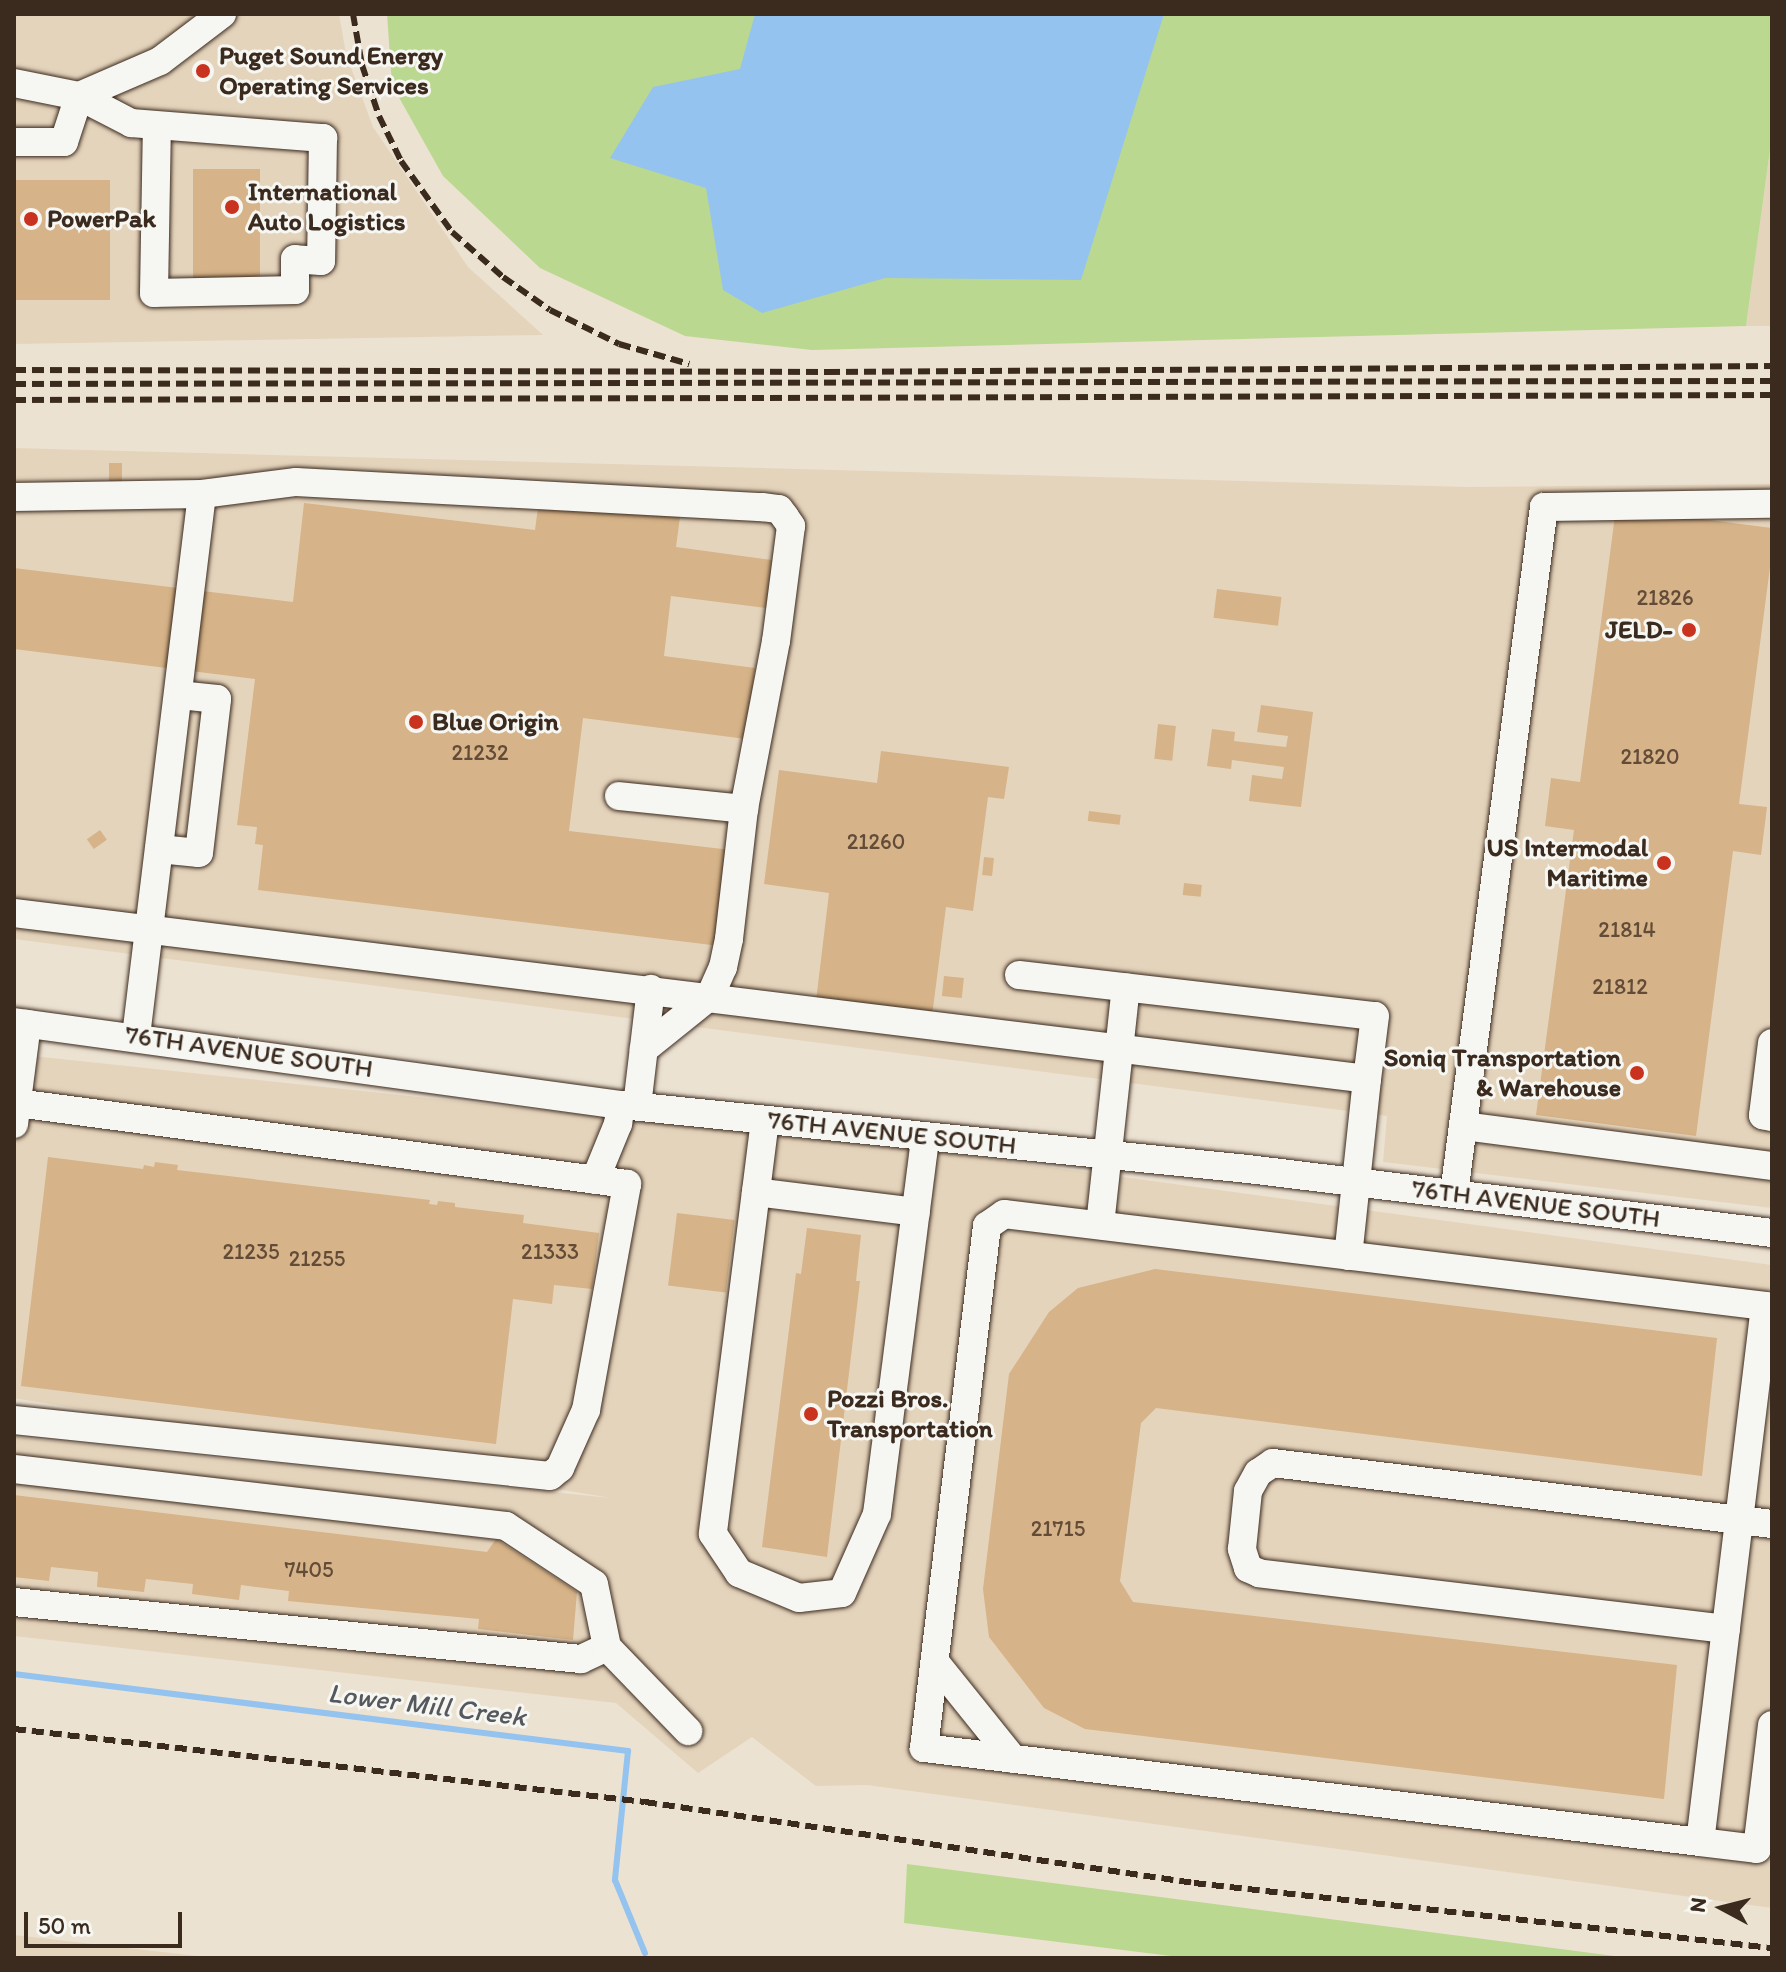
<!DOCTYPE html>
<style>
body{margin:0}
#map{position:relative;width:1786px;height:1972px;overflow:hidden;background:#ece2d2;font-family:Itim,sans-serif}
div>[style]{position:absolute}
.built>*{inset:0;background:#e5d4bc}
.green>*{inset:0;background:#bbd890}
.water>*{inset:0;background:#93c3ee}
.stream>*{height:6px;margin:-3px;padding:0 3px;transform-origin:3px;border-radius:3px;background:#93c3ee}
.building>*{inset:0;background:#d6b388;transform-origin:0 0}
.roads{filter:drop-shadow(0 0 2px #3b2a1e) drop-shadow(0 0 2px #3b2a1e)}
.minor>*{height:28px;margin:-14px;padding:0 14px;transform-origin:14px;border-radius:14px;background:#f6f6f2}
.rail>*{height:6px;margin-top:-3px;transform-origin:0;background:repeating-linear-gradient(90deg,#3b2a1e 0 12px,transparent 0 18px)}
.dots>*{width:22px;height:22px;translate:-50% -50%;box-sizing:border-box;border:4px solid #f6f6f2;border-radius:50%}
span{translate:-50% -50%;white-space:nowrap;text-align:center;line-height:1.15;-webkit-text-stroke:6px #f6f6f2;paint-order:stroke}
.number-label{font-size:22px;color:#624c38}
.number-label span{-webkit-text-stroke-width:0}
.poi-label{font-size:26px;color:#3b2a1e;font-weight:700}
.left{translate:0 -50%;text-align:left}
.right{translate:-100% -50%;text-align:right}
.street-label{font-size:26px;color:#3b2a1e}
.water-label{font-size:28px;color:#55585c;font-style:italic}
.frame{position:absolute;inset:0;border:16px solid #3b2a1e;pointer-events:none}
.north{position:absolute;left:1682px;top:1868px;width:80px;height:80px;-webkit-text-stroke:6px #f6f6f2;paint-order:stroke;rotate:277deg;font-size:22px;font-weight:700;line-height:32px;text-align:center;color:#3b2a1e}
.north::after{content:'';display:block;margin:auto;width:28px;height:36px;background:#3b2a1e;clip-path:polygon(50% 0,100% 100%,50% 72%,0 100%)}
.scale{position:absolute;left:24px;top:1912px;width:158px;height:36px;box-sizing:border-box;border:4px solid #3b2a1e;border-top:0;padding-left:10px;font-size:24px;line-height:28px;white-space:nowrap;color:#3b2a1e;-webkit-text-stroke:6px #f6f6f2;paint-order:stroke}
</style>
<div id="map">
<div class="built">
<div style="clip-path:polygon(14px 14px,339px 14px,346px 54px,373px 127px,468px 267px,543px 335px,14px 344px)"></div>
<div style="clip-path:polygon(1772px 135px,1772px 326px,1746px 326px)"></div>
<div style="clip-path:polygon(14px 448px,1469px 487px,1772px 484px,1772px 1208px,1383px 1162px,1387px 1116px,14px 939px)"></div>
<div style="clip-path:polygon(14px 1054px,953px 1154px,1772px 1265px,1772px 1908px,867px 1785px,816px 1786px,752px 1737px,698px 1773px,616px 1703px,14px 1636px,14px 1437px,611px 1498px,14px 1398px)"></div>
<div style="clip-path:polygon(14px 1935px,215px 1958px,14px 1958px)"></div>
</div>
<div class="green">
<div style="clip-path:polygon(387px 14px,1772px 14px,1772px 135px,1746px 326px,812px 350px,685px 336px,540px 268px,443px 176px,392px 85px)"></div>
<div style="clip-path:polygon(907px 1864px,1630px 1958px,1187px 1958px,904px 1923px)"></div>
</div>
<div class="water">
<div style="clip-path:polygon(755px 14px,1164px 14px,1081px 280px,885px 278px,762px 313px,723px 290px,706px 188px,610px 158px,653px 87px,740px 69px)"></div>
</div>
<div class="stream">
<div style="left:14px;top:1674px;width:619px;rotate:7.15deg"></div>
<div style="left:628px;top:1751px;width:130px;rotate:95.8deg"></div>
<div style="left:615px;top:1880px;width:79px;rotate:67.7deg"></div>
</div>
<div class="building">
<div style="left:193px;top:169px;width:67px;height:115px"></div>
<div style="left:14px;top:180px;width:96px;height:120px"></div>
<div style="left:109px;top:463px;width:13px;height:19px"></div>
<div style="clip-path:polygon(539px 500px,680px 517px,676px 547px,772px 560px,766px 608px,671px 596px,664px 656px,755px 668px,746px 739px,583px 718px,569px 831px,731px 850px,720px 946px,258px 890px,263px 845px,255px 844px,257px 827px,237px 825px,255px 679px,14px 649px,14px 568px,293px 602px,304px 503px,535px 530px)"></div>
<div style="clip-path:polygon(1616px 508px,1772px 528px,1772px 552px,1739px 804px,1767px 807px,1761px 855px,1733px 851px,1696px 1136px,1536px 1115px,1574px 830px,1545px 826px,1551px 778px,1580px 782px)"></div>
<div style="left:1217px;top:589px;width:65px;height:29px;rotate:7deg"></div>
<div style="clip-path:polygon(1261px 705px,1313px 712px,1301px 807px,1249px 801px,1252px 775px,1282px 779px,1284px 767px,1232px 760px,1231px 769px,1207px 766px,1212px 729px,1235px 732px,1234px 741px,1286px 747px,1288px 736px,1257px 732px)"></div>
<div style="left:1158px;top:724px;width:18px;height:35px;rotate:6deg"></div>
<div style="clip-path:polygon(881px 751px,1009px 767px,1004px 799px,988px 797px,973px 911px,946px 907px,932px 1016px,816px 1001px,829px 893px,764px 884px,779px 770px,877px 783px)"></div>
<div style="left:1089px;top:811px;width:32px;height:10px;rotate:7deg"></div>
<div style="left:100px;top:830px;width:12px;height:16px;rotate:55deg"></div>
<div style="left:984px;top:857px;width:10px;height:18px;rotate:6deg"></div>
<div style="left:1184px;top:883px;width:18px;height:12px;rotate:6deg"></div>
<div style="left:944px;top:976px;width:20px;height:20px;rotate:6deg"></div>
<div style="clip-path:polygon(48px 1157px,143px 1169px,144px 1165px,154px 1167px,155px 1162px,178px 1165px,177px 1170px,430px 1200px,429px 1204px,437px 1205px,438px 1201px,455px 1203px,455px 1207px,524px 1215px,523px 1223px,599px 1233px,592px 1289px,554px 1285px,552px 1304px,513px 1299px,496px 1444px,21px 1386px)"></div>
<div style="left:677px;top:1213px;width:58px;height:73px;rotate:7deg"></div>
<div style="clip-path:polygon(807px 1228px,861px 1235px,856px 1281px,860px 1281px,827px 1557px,762px 1547px,796px 1273px,801px 1274px)"></div>
<div style="clip-path:polygon(1155px 1269px,1717px 1338px,1702px 1476px,1156px 1408px,1141px 1423px,1120px 1581px,1133px 1602px,1677px 1665px,1664px 1799px,1085px 1729px,1044px 1708px,989px 1637px,983px 1589px,1009px 1374px,1049px 1312px,1078px 1288px)"></div>
<div style="clip-path:polygon(14px 1495px,487px 1552px,496px 1539px,577px 1592px,573px 1640px,478px 1629px,479px 1619px,288px 1601px,289px 1591px,241px 1585px,239px 1600px,192px 1594px,193px 1584px,146px 1579px,144px 1592px,97px 1587px,98px 1572px,51px 1567px,49px 1581px,14px 1577px)"></div>
</div>
<div class="roads">
<div class="minor">
<div style="left:14px;top:83px;width:66px;rotate:11.3deg"></div>
<div style="left:79px;top:96px;width:59px;rotate:27.4deg"></div>
<div style="left:131px;top:123px;width:193px;rotate:4.5deg"></div>
<div style="left:323px;top:138px;width:123px;rotate:90.9deg"></div>
<div style="left:321px;top:261px;width:26px;rotate:-176deg"></div>
<div style="left:295px;top:259px;width:31px;rotate:90deg"></div>
<div style="left:295px;top:290px;width:141px;rotate:178.8deg"></div>
<div style="left:154px;top:293px;width:167px;rotate:-89deg"></div>
<div style="left:14px;top:142px;width:50px"></div>
<div style="left:64px;top:142px;width:48px;rotate:-71.9deg"></div>
<div style="left:79px;top:96px;width:88px;rotate:-23.4deg"></div>
<div style="left:160px;top:61px;width:78px;rotate:-37.2deg"></div>
<div style="left:202px;top:494px;width:95px;rotate:-7.3deg"></div>
<div style="left:296px;top:482px;width:467px;rotate:3.1deg"></div>
<div style="left:762px;top:507px;width:17px;rotate:7deg"></div>
<div style="left:779px;top:509px;width:10px;rotate:53deg"></div>
<div style="left:785px;top:517px;width:11px;rotate:56deg"></div>
<div style="left:791px;top:526px;width:116px;rotate:97.4deg"></div>
<div style="left:776px;top:641px;width:171px;rotate:100.8deg"></div>
<div style="left:744px;top:809px;width:131px;rotate:96.6deg"></div>
<div style="left:729px;top:939px;width:29px;rotate:102deg"></div>
<div style="left:723px;top:967px;width:32px;rotate:114deg"></div>
<div style="left:710px;top:996px;width:85px;rotate:141.2deg"></div>
<div style="left:14px;top:497px;width:188px;rotate:-0.9deg"></div>
<div style="left:202px;top:494px;width:546px;rotate:96.94deg"></div>
<div style="left:619px;top:796px;width:126px;rotate:5.9deg"></div>
<div style="left:159px;top:849px;width:40px;rotate:5.7deg"></div>
<div style="left:199px;top:853px;width:155px;rotate:-83.3deg"></div>
<div style="left:217px;top:699px;width:39px;rotate:-174deg"></div>
<div style="left:14px;top:913px;width:1363px;rotate:6.99deg"></div>
<div style="left:1367px;top:1079px;width:178px;rotate:96.1deg"></div>
<div style="left:1019px;top:975px;width:358px;rotate:6.6deg"></div>
<div style="left:1375px;top:1016px;width:64px;rotate:97.2deg"></div>
<div style="left:14px;top:1022px;width:613px;rotate:7.79deg"></div>
<div style="left:621px;top:1105px;width:630px;rotate:5.83deg"></div>
<div style="left:1248px;top:1169px;width:528px;rotate:6.96deg"></div>
<div style="left:1772px;top:1043px;width:73px;rotate:97.1deg"></div>
<div style="left:1763px;top:1115px;width:9px;rotate:13deg"></div>
<div style="left:637px;top:1106px;width:118px;rotate:-83.2deg"></div>
<div style="left:765px;top:1120px;width:417px;rotate:97.2deg"></div>
<div style="left:713px;top:1534px;width:47px;rotate:56.3deg"></div>
<div style="left:739px;top:1573px;width:65px;rotate:22.6deg"></div>
<div style="left:799px;top:1598px;width:43px;rotate:-6.6deg"></div>
<div style="left:842px;top:1593px;width:86px;rotate:-66.1deg"></div>
<div style="left:877px;top:1514px;width:380px;rotate:-82.7deg"></div>
<div style="left:14px;top:1124px;width:101px;rotate:-82.6deg"></div>
<div style="left:1463px;top:1126px;width:312px;rotate:7.4deg"></div>
<div style="left:595px;top:1180px;width:61px;rotate:-67.7deg"></div>
<div style="left:618px;top:1124px;width:19px;rotate:-81deg"></div>
<div style="left:756px;top:1192px;width:161px;rotate:7.1deg"></div>
<div style="left:1454px;top:1194px;width:693px;rotate:-82.54deg"></div>
<div style="left:1544px;top:507px;width:228px;rotate:-0.8deg"></div>
<div style="left:1100px;top:1225px;width:239px;rotate:-83.8deg"></div>
<div style="left:14px;top:1420px;width:539px;rotate:5.96deg"></div>
<div style="left:550px;top:1476px;width:13px;rotate:-39deg"></div>
<div style="left:560px;top:1468px;width:64px;rotate:-65.9deg"></div>
<div style="left:586px;top:1410px;width:230px;rotate:-79.7deg"></div>
<div style="left:627px;top:1184px;width:615px;rotate:-172.44deg"></div>
<div style="left:14px;top:1469px;width:495px;rotate:6.6deg"></div>
<div style="left:506px;top:1526px;width:105px;rotate:33.4deg"></div>
<div style="left:594px;top:1584px;width:64px;rotate:78.3deg"></div>
<div style="left:607px;top:1647px;width:29px;rotate:155deg"></div>
<div style="left:581px;top:1659px;width:570px;rotate:-174.26deg"></div>
<div style="left:1726px;top:1629px;width:470px;rotate:-173.2deg"></div>
<div style="left:1259px;top:1573px;width:12px;rotate:-156deg"></div>
<div style="left:1248px;top:1568px;width:20px;rotate:-108deg"></div>
<div style="left:1242px;top:1549px;width:58px;rotate:-84.1deg"></div>
<div style="left:1248px;top:1491px;width:21px;rotate:-61deg"></div>
<div style="left:1258px;top:1473px;width:18px;rotate:-34deg"></div>
<div style="left:1273px;top:1463px;width:503px;rotate:6.97deg"></div>
<div style="left:607px;top:1647px;width:117px;rotate:46deg"></div>
<div style="left:935px;top:1662px;width:124px;rotate:51.2deg"></div>
<div style="left:1700px;top:1842px;width:782px;rotate:-173.09deg"></div>
<div style="left:924px;top:1748px;width:526px;rotate:-83.12deg"></div>
<div style="left:987px;top:1226px;width:21px;rotate:-35deg"></div>
<div style="left:1004px;top:1214px;width:767px;rotate:6.89deg"></div>
<div style="left:1765px;top:1306px;width:540px;rotate:96.91deg"></div>
<div style="left:1700px;top:1842px;width:57px;rotate:7deg"></div>
<div style="left:1757px;top:1849px;width:125px;rotate:-83.1deg"></div>
</div>
</div>
<div class="rail">
<div style="left:353px;top:14px;width:52px;rotate:80deg"></div>
<div style="left:362px;top:65px;width:54px;rotate:71.6deg"></div>
<div style="left:379px;top:116px;width:50px;rotate:63.9deg"></div>
<div style="left:401px;top:161px;width:87px;rotate:54.3deg"></div>
<div style="left:452px;top:232px;width:68px;rotate:41.4deg"></div>
<div style="left:503px;top:277px;width:57px;rotate:35.1deg"></div>
<div style="left:550px;top:310px;width:77px;rotate:26.2deg"></div>
<div style="left:619px;top:344px;width:73px;rotate:15.9deg"></div>
<div style="left:14px;top:370px;width:814px;rotate:0.14deg"></div>
<div style="left:828px;top:372px;width:944px;rotate:-0.36deg"></div>
<div style="left:14px;top:384px;width:1758px;rotate:-0.1deg"></div>
<div style="left:14px;top:400px;width:1758px;rotate:-0.16deg"></div>
<div style="left:14px;top:1729px;width:635px;rotate:6.6deg"></div>
<div style="left:645px;top:1802px;width:555px;rotate:8.39deg"></div>
<div style="left:1194px;top:1883px;width:582px;rotate:6.42deg"></div>
</div>
<div class="dots">
<div style="left:203px;top:71px;background:#c8321e"></div>
<div style="left:232px;top:207px;background:#c8321e"></div>
<div style="left:31px;top:219px;background:#c8321e"></div>
<div style="left:1689px;top:630px;background:#c8321e"></div>
<div style="left:416px;top:722px;background:#c8321e"></div>
<div style="left:1664px;top:863px;background:#c8321e"></div>
<div style="left:1637px;top:1073px;background:#c8321e"></div>
<div style="left:811px;top:1414px;background:#c8321e"></div>
</div>
<div class="number-label">
<span style="left:1665px;top:598px">21826</span>
<span style="left:480px;top:753px">21232</span>
<span style="left:1650px;top:757px">21820</span>
<span style="left:876px;top:842px">21260</span>
<span style="left:1627px;top:930px">21814</span>
<span style="left:1620px;top:987px">21812</span>
<span style="left:251px;top:1252px">21235</span>
<span style="left:550px;top:1252px">21333</span>
<span style="left:317px;top:1259px">21255</span>
<span style="left:1058px;top:1529px">21715</span>
<span style="left:309px;top:1570px">7405</span>
</div>
<div class="poi-label">
<span class="left" style="left:219px;top:71px">Puget Sound Energy<br>Operating Services</span>
<span class="left" style="left:248px;top:207px">International<br>Auto Logistics</span>
<span class="left" style="left:47px;top:219px">PowerPak</span>
<span class="right" style="left:1673px;top:630px">JELD-</span>
<span class="left" style="left:432px;top:722px">Blue Origin</span>
<span class="right" style="left:1648px;top:863px">US Intermodal<br>Maritime</span>
<span class="right" style="left:1621px;top:1073px">Soniq Transportation<br>&amp; Warehouse</span>
<span class="left" style="left:827px;top:1414px">Pozzi Bros.<br>Transportation</span>
</div>
<div class="street-label">
<span style="left:249px;top:1052px;rotate:8deg">76TH AVENUE SOUTH</span>
<span style="left:892px;top:1133px;rotate:6deg">76TH AVENUE SOUTH</span>
<span style="left:1536px;top:1204px;rotate:7deg">76TH AVENUE SOUTH</span>
</div>
<div class="water-label">
<span style="left:427px;top:1704px;rotate:7deg">Lower Mill Creek</span>
</div>
<div class="frame"></div>
<div class="north">N</div>
<div class="scale">50 m</div>
</div>
